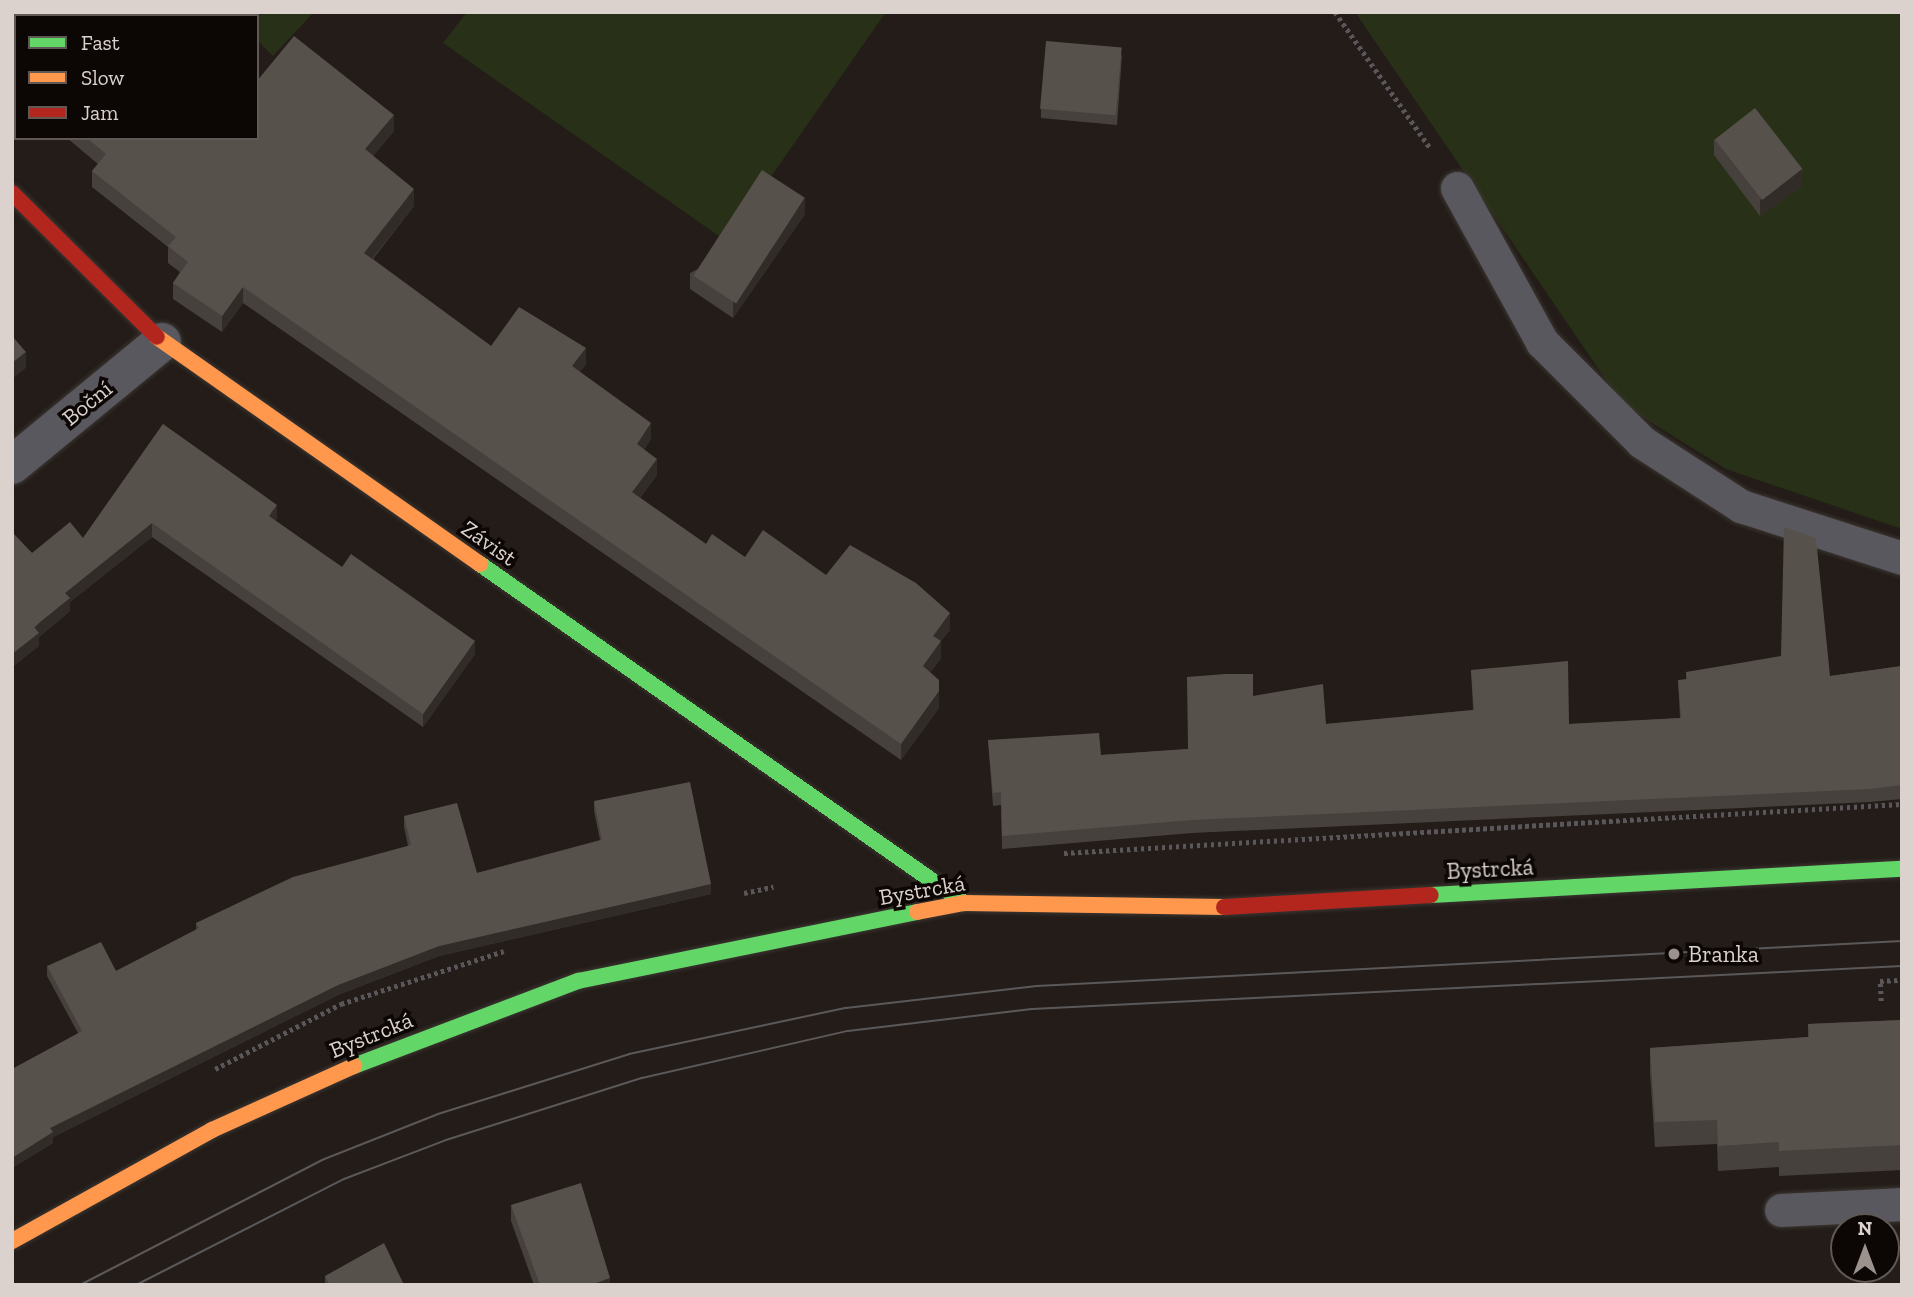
<!DOCTYPE html>
<meta charset="utf-8">
<style>
body{margin:0}
#map{position:relative;width:1914px;height:1297px;overflow:hidden;background:#231c18;font-family:"Zilla Slab",serif}
div>[style]{position:absolute}
.green>*{inset:0;background:#283017}
.path>*{height:4.5px;margin-top:-2.25px;transform-origin:0;background:repeating-linear-gradient(90deg,#5a575a 0 3.5px,transparent 0 7px)}
.roads{filter:drop-shadow(0 0 2px #3c3632) drop-shadow(0 0 2px #3c3632)}
.lane>*{height:33px;margin:-16.5px;padding:0 16.5px;transform-origin:16.5px;border-radius:16.5px;background:#5a585f}
.street>*{height:38px;margin:-19px;padding:0 19px;transform-origin:19px;border-radius:19px;background:#5a585f}
.fast>*{height:16px;margin:-8px;padding:0 8px;transform-origin:8px;border-radius:8px;background:#63d668}
.slow>*{height:16px;margin:-8px;padding:0 8px;transform-origin:8px;border-radius:8px;background:#ff974d}
.jam>*{height:16px;margin:-8px;padding:0 8px;transform-origin:8px;border-radius:8px;background:#b3261e}
.tram>*{height:2px;margin:-1px;padding:0 1px;transform-origin:1px;border-radius:1px;background:#5b5859}
.wall>*{inset:0;background:#47413d}
.shaded-wall>*{inset:0;background:#322c28}
.building>*{inset:0;background:#57514c;transform-origin:0 0}
.dots>*{width:19px;height:19px;translate:-50% -50%;box-sizing:border-box;border:4px solid #0c0705;border-radius:50%}
span{translate:-50% -50%;white-space:nowrap;text-align:center;line-height:1.15;-webkit-text-stroke:7px #0c0705;paint-order:stroke}
.street-label{font-size:23px;color:#dbd2cd}
.poi-label{font-size:23px;color:#dbd2cd}
.left{translate:0 -50%;text-align:left}
.frame{position:absolute;inset:0;border:14px solid #dbd2cd;pointer-events:none}
.legend{position:absolute;left:14px;top:14px;width:245px;height:126px;box-sizing:border-box;background:#0c0705;border:2px solid #5f5855;margin:0;padding:9px 12px;list-style:none;font-size:21px;color:#dbd2cd}
.legend li{display:flex;align-items:center;gap:14px;height:35px}
.legend b{width:35px;border:2px solid #5f5855}
.north{position:absolute;left:1830px;top:1213px;width:70px;height:70px;box-sizing:border-box;background:#0c0705;border:2px solid #5f5855;border-radius:50%;rotate:0deg;font-size:19px;font-weight:700;line-height:28px;text-align:center;color:#dbd2cd}
.north::after{content:'';display:block;margin:auto;width:24px;height:32px;background:#9b928e;clip-path:polygon(50% 0,100% 100%,50% 72%,0 100%)}
</style>
<div id="map">
<div class="green">
<div style="clip-path:polygon(230px 12px,314px 12px,273px 56px,257px 40px,257px 16px)"></div>
<div style="clip-path:polygon(467px 12px,886px 12px,726px 241px,443px 43px)"></div>
<div style="clip-path:polygon(1355px 12px,1902px 12px,1902px 529px,1726px 469px,1623px 405px)"></div>
</div>
<div class="path">
<div style="left:1335px;top:12px;width:167px;rotate:55deg"></div>
<div style="left:1064px;top:853px;width:839px;rotate:-3.35deg"></div>
<div style="left:744px;top:893px;width:30px;rotate:-12deg"></div>
<div style="left:1881px;top:1001px;width:20px;rotate:-93deg"></div>
<div style="left:1880px;top:981px;width:22px;rotate:-3deg"></div>
<div style="left:215px;top:1069px;width:142px;rotate:-27.3deg"></div>
<div style="left:341px;top:1004px;width:171px;rotate:-18deg"></div>
</div>
<div class="roads">
<div class="lane">
<div style="left:1457px;top:188px;width:176px;rotate:61.1deg"></div>
<div style="left:1542px;top:342px;width:141px;rotate:45deg"></div>
<div style="left:1642px;top:442px;width:118px;rotate:32.9deg"></div>
<div style="left:1741px;top:506px;width:169px;rotate:17.9deg"></div>
<div style="left:1781px;top:1210px;width:121px;rotate:-2.8deg"></div>
</div>
<div class="street">
<div style="left:12px;top:465px;width:194px;rotate:-39.4deg"></div>
</div>
<div class="fast">
<div style="left:480px;top:564px;width:591px;rotate:35.01deg"></div>
<div style="left:1431px;top:895px;width:472px;rotate:-3.2deg"></div>
<div style="left:354px;top:1066px;width:240px;rotate:-20.8deg"></div>
<div style="left:578px;top:981px;width:346px;rotate:-11.5deg"></div>
</div>
<div class="slow">
<div style="left:157px;top:337px;width:395px;rotate:35.1deg"></div>
<div style="left:917px;top:912px;width:48px;rotate:-10.8deg"></div>
<div style="left:964px;top:903px;width:260px;rotate:0.9deg"></div>
<div style="left:12px;top:1241px;width:229px;rotate:-29deg"></div>
<div style="left:212px;top:1130px;width:156px;rotate:-24.3deg"></div>
</div>
<div class="jam">
<div style="left:12px;top:193px;width:204px;rotate:44.8deg"></div>
<div style="left:1224px;top:907px;width:207px;rotate:-3.3deg"></div>
</div>
</div>
<div class="tram">
<div style="left:80px;top:1285px;width:272px;rotate:-27.3deg"></div>
<div style="left:322px;top:1160px;width:125px;rotate:-21.6deg"></div>
<div style="left:438px;top:1114px;width:200px;rotate:-17.4deg"></div>
<div style="left:629px;top:1054px;width:222px;rotate:-12deg"></div>
<div style="left:846px;top:1008px;width:192px;rotate:-6.6deg"></div>
<div style="left:1037px;top:986px;width:866px;rotate:-2.98deg"></div>
<div style="left:136px;top:1285px;width:233px;rotate:-27deg"></div>
<div style="left:344px;top:1179px;width:109px;rotate:-20.9deg"></div>
<div style="left:446px;top:1140px;width:206px;rotate:-17.6deg"></div>
<div style="left:642px;top:1078px;width:211px;rotate:-12.9deg"></div>
<div style="left:848px;top:1031px;width:185px;rotate:-6.8deg"></div>
<div style="left:1032px;top:1009px;width:871px;rotate:-2.83deg"></div>
</div>
<div class="wall">
<div style="clip-path:polygon(12px 12px,70px 12px,70px 14px,16px 16px,16px 102px,12px 99px)"></div>
<div style="clip-path:polygon(1122px 55px,1117px 125px,1041px 118px,1041px 109px)"></div>
<div style="clip-path:polygon(394px 131px,373px 156px,414px 206px,373px 259px,491px 346px,586px 364px,580px 372px,651px 439px,644px 450px,657px 475px,640px 498px,706px 544px,745px 557px,826px 575px,950px 630px,941px 641px,941px 658px,930px 673px,939px 696px,939px 708px,901px 760px,243px 303px,222px 332px,173px 299px,173px 283px,180px 272px,168px 263px,168px 247px,92px 187px,92px 171px,98px 164px,67px 138px,257px 138px)"></div>
<div style="clip-path:polygon(1714px 139px,1802px 186px,1760px 216px,1714px 155px)"></div>
<div style="clip-path:polygon(805px 214px,733px 318px,690px 289px,690px 273px)"></div>
<div style="clip-path:polygon(163px 424px,277px 518px,275px 521px,342px 567px,475px 654px,423px 727px,152px 537px,70px 602px,70px 611px,39px 637px,39px 646px,12px 667px,12px 534px,32px 553px,83px 538px)"></div>
<div style="clip-path:polygon(1902px 666px,1902px 799px,1870px 802px,1192px 833px,1002px 849px,1001px 805px,993px 806px,988px 740px,1101px 755px,1188px 749px,1253px 696px,1326px 724px,1473px 710px,1471px 670px,1569px 724px,1680px 718px,1678px 680px,1686px 680px,1686px 672px,1830px 676px)"></div>
<div style="clip-path:polygon(594px 801px,711px 894px,439px 956px,338px 995px,53px 1137px,53px 1143px,12px 1168px,78px 1033px,47px 976px,47px 966px,116px 971px,196px 930px,196px 923px,408px 846px,404px 827px,404px 816px,477px 873px,600px 840px,594px 811px)"></div>
<div style="clip-path:polygon(1902px 1020px,1902px 1170px,1779px 1176px,1779px 1167px,1718px 1171px,1717px 1144px,1655px 1147px,1650px 1073px,1650px 1048px,1808px 1037px,1808px 1024px)"></div>
<div style="clip-path:polygon(511px 1205px,610px 1285px,534px 1285px,511px 1221px)"></div>
<div style="clip-path:polygon(325px 1276px,404px 1285px,325px 1285px)"></div>
</div>
<div class="shaded-wall">
<div style="clip-path:polygon(54px 12px,70px 12px,70px 14px,68px 16px,51px 16px)"></div>
<div style="clip-path:polygon(394px 115px,394px 131px,365px 166px,365px 149px)"></div>
<div style="clip-path:polygon(1802px 169px,1802px 186px,1760px 216px,1760px 200px)"></div>
<div style="clip-path:polygon(414px 189px,414px 206px,364px 269px,364px 253px)"></div>
<div style="clip-path:polygon(805px 198px,805px 214px,733px 318px,733px 302px)"></div>
<div style="clip-path:polygon(243px 287px,243px 303px,222px 332px,222px 316px)"></div>
<div style="clip-path:polygon(586px 348px,586px 364px,572px 383px,572px 366px)"></div>
<div style="clip-path:polygon(26px 352px,26px 368px,12px 379px,12px 363px)"></div>
<div style="clip-path:polygon(651px 423px,651px 439px,637px 461px,637px 444px)"></div>
<div style="clip-path:polygon(657px 459px,657px 475px,632px 508px,632px 492px)"></div>
<div style="clip-path:polygon(277px 505px,277px 518px,269px 529px,269px 516px)"></div>
<div style="clip-path:polygon(152px 523px,152px 537px,70px 602px,70px 611px,39px 637px,39px 646px,12px 667px,12px 654px,65px 593px)"></div>
<div style="clip-path:polygon(950px 613px,950px 630px,941px 641px,941px 658px,923px 683px,923px 666px,933px 636px)"></div>
<div style="clip-path:polygon(475px 641px,475px 654px,423px 727px,423px 714px)"></div>
<div style="clip-path:polygon(939px 680px,939px 708px,901px 760px,901px 744px)"></div>
<div style="clip-path:polygon(711px 884px,711px 894px,439px 956px,338px 995px,53px 1137px,53px 1143px,12px 1168px,12px 1158px,50px 1128px,338px 985px,439px 946px)"></div>
<div style="clip-path:polygon(610px 1278px,610px 1285px,590px 1285px)"></div>
</div>
<div class="building">
<div style="clip-path:polygon(12px 12px,54px 12px,51px 16px,16px 16px,16px 86px,12px 82px)"></div>
<div style="clip-path:polygon(294px 36px,394px 115px,365px 149px,414px 189px,364px 253px,491px 346px,519px 307px,586px 348px,572px 366px,651px 423px,637px 444px,657px 459px,632px 492px,706px 544px,712px 534px,745px 557px,763px 530px,826px 575px,850px 545px,916px 583px,950px 613px,933px 636px,941px 641px,923px 666px,939px 680px,939px 691px,901px 744px,243px 287px,222px 316px,173px 283px,188px 262px,168px 246px,176px 237px,92px 171px,106px 154px,87px 138px,257px 138px,257px 81px)"></div>
<div style="left:1046px;top:41px;width:76px;height:68px;rotate:5deg"></div>
<div style="left:1755px;top:108px;width:77px;height:51px;rotate:52deg"></div>
<div style="left:762px;top:170px;width:51px;height:126px;rotate:33deg"></div>
<div style="clip-path:polygon(12px 336px,26px 352px,12px 363px)"></div>
<div style="clip-path:polygon(163px 424px,277px 505px,269px 516px,342px 567px,351px 554px,475px 641px,423px 714px,152px 523px,65px 593px,70px 598px,34px 627px,39px 633px,12px 654px,12px 534px,13px 533px,32px 553px,70px 522px,83px 538px)"></div>
<div style="clip-path:polygon(1784px 527px,1816px 538px,1830px 676px,1902px 666px,1902px 785px,1870px 789px,1192px 820px,1002px 836px,1001px 792px,993px 793px,988px 740px,1099px 733px,1101px 755px,1188px 749px,1187px 677px,1225px 674px,1253px 674px,1253px 696px,1323px 684px,1326px 724px,1474px 710px,1471px 670px,1568px 661px,1569px 724px,1681px 718px,1678px 680px,1687px 679px,1686px 672px,1781px 656px)"></div>
<div style="clip-path:polygon(690px 782px,711px 884px,439px 946px,338px 985px,50px 1128px,53px 1132px,12px 1158px,12px 1069px,82px 1031px,47px 966px,101px 942px,116px 971px,199px 928px,196px 923px,293px 877px,411px 845px,404px 816px,457px 803px,477px 873px,602px 840px,594px 801px)"></div>
<div style="clip-path:polygon(1902px 1020px,1902px 1145px,1779px 1151px,1779px 1142px,1718px 1146px,1717px 1120px,1655px 1122px,1650px 1048px,1809px 1037px,1808px 1024px)"></div>
<div style="clip-path:polygon(581px 1183px,610px 1278px,590px 1285px,540px 1285px,511px 1205px)"></div>
<div style="clip-path:polygon(384px 1243px,404px 1285px,330px 1285px,325px 1276px)"></div>
</div>
<div class="dots">
<div style="left:1674px;top:954px;background:#9b928e"></div>
</div>
<div class="street-label">
<span style="left:87px;top:403px;rotate:-39deg">Boční</span>
<span style="left:489px;top:543px;rotate:35deg">Závist</span>
<span style="left:1490px;top:869px;rotate:-3deg">Bystrcká</span>
<span style="left:922px;top:890px;rotate:-10deg">Bystrcká</span>
<span style="left:371px;top:1035px;rotate:-22deg">Bystrcká</span>
</div>
<div class="poi-label">
<span class="left" style="left:1688px;top:954px">Branka</span>
</div>
<div class="frame"></div>
<ul class="legend">
<li><b style="height:9px;background:#63d668"></b>Fast</li>
<li><b style="height:9px;background:#ff974d"></b>Slow</li>
<li><b style="height:9px;background:#b3261e"></b>Jam</li>
</ul>
<div class="north">N</div>
</div>
